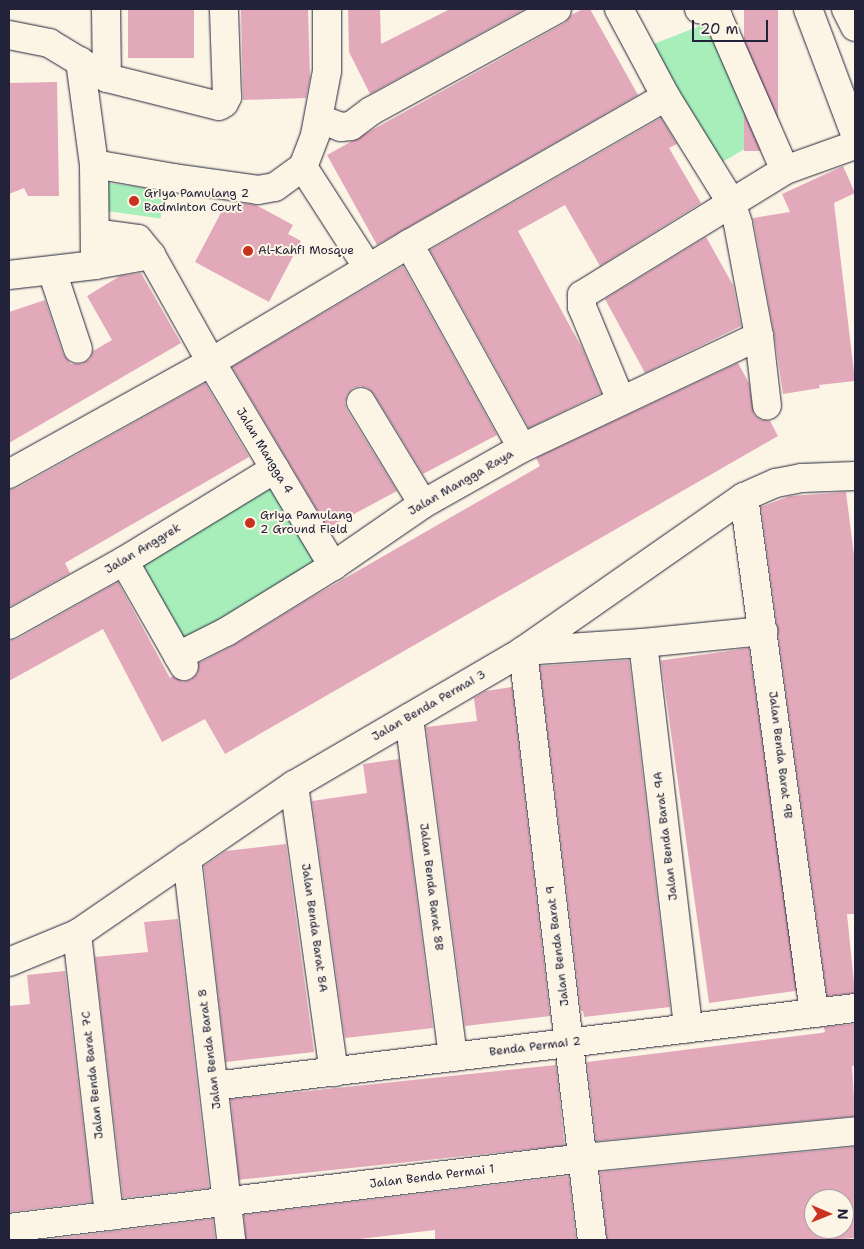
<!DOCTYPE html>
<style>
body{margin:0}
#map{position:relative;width:864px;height:1249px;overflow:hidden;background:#fcf5e5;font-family:"Shantell Sans",sans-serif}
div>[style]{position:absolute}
.green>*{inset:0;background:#a7eebb;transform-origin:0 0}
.building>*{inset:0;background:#e2a9bb;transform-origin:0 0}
.roads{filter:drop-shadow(0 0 1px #22223b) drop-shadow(0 0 1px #22223b)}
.minor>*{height:28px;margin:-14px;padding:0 14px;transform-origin:14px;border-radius:14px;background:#fcf5e5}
.dots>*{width:14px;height:14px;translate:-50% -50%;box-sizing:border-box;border:2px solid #fcf5e5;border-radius:50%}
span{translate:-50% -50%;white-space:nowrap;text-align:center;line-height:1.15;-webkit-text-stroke:4px #fcf5e5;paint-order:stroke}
.poi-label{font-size:12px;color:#22223b}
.left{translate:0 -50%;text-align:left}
.street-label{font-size:12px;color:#22223b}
.frame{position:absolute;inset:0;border:10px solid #22223b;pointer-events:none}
.north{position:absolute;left:804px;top:1189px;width:50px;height:50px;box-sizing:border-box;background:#fcf5e5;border:1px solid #a5a1a1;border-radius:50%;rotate:91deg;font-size:14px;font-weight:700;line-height:20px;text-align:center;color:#22223b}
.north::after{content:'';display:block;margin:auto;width:18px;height:22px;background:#c8321e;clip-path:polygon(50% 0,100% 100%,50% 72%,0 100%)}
.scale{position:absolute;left:692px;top:20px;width:76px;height:22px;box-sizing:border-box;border:2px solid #22223b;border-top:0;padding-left:6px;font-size:15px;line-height:18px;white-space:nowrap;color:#22223b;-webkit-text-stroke:4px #fcf5e5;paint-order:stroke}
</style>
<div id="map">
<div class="green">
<div style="clip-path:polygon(710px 22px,760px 140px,719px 164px,651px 45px)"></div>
<div style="left:109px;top:183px;width:56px;height:28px;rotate:8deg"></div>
<div style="left:272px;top:482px;width:94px;height:158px;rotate:59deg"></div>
</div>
<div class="building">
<div style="left:128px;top:9px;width:66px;height:49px"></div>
<div style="clip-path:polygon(241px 9px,308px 9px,310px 78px,306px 98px,243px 100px)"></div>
<div style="clip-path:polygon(348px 9px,380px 9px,381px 44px,450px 9px,525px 9px,370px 94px,349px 52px)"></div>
<div style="clip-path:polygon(583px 9px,590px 9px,638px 95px,377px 245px,327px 155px,565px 23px,571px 15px)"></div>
<div style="left:744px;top:9px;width:34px;height:142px"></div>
<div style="clip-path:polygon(57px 82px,59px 196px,28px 196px,24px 188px,9px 194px,9px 83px)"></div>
<div style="clip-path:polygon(661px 118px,677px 144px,669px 148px,701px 203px,600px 266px,565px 205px,518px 231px,583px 350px,601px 393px,529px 428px,430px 250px)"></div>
<div style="clip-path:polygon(843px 166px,855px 193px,834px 203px,855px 381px,819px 385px,820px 388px,783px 394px,774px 333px,753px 218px,790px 212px,782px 194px)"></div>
<div style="clip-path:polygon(226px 203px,238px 209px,241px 203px,256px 205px,293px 225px,288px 234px,301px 241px,269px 302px,195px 262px)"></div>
<div style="clip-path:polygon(706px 237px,733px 285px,741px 326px,645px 373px,605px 299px)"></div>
<div style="clip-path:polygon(403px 266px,497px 435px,423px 474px,374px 394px,368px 388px,360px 386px,353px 388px,347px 395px,345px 403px,347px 410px,397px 491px,328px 528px,232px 367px)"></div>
<div style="clip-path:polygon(141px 273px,181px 343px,9px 443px,9px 312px,45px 300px,63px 354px,71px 364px,82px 364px,90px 359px,93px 351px,112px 340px,87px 296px,120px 276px)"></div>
<div style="clip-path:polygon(738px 363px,749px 383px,754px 415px,761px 420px,770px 421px,778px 436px,225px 754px,205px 719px,162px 742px,103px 629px,9px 681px,9px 641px,17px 639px,118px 582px,170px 678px,173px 676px,183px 682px,191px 680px,198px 673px,199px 663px,234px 645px,314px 596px,540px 466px,536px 458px)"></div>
<div style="clip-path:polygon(205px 383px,249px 457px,65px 563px,70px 573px,9px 607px,9px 490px,17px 488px)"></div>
<div style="clip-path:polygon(846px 492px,855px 563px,855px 914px,847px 914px,855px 993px,827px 996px,761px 507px,790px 496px)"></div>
<div style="left:749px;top:648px;width:346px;height:89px;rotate:82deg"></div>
<div style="clip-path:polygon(629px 660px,670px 1007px,584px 1017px,583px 1011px,581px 1011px,540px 666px)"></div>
<div style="clip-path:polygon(512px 687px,550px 1016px,465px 1026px,426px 727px,477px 721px,474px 698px,486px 691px)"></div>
<div style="clip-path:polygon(399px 759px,433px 1028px,345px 1038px,312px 801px,367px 793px,363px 764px)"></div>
<div style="clip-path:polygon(286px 844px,314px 1052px,226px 1062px,204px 866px,226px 851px)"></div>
<div style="clip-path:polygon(178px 919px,209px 1188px,123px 1198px,95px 957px,148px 952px,144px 922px)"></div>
<div style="clip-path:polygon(65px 971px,92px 1202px,9px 1212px,9px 1006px,30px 1004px,27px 975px)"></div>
<div style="clip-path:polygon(855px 1024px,855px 1066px,852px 1066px,855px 1116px,596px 1141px,587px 1062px,821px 1033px,825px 1032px,824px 1027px)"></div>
<div style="left:556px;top:1065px;width:81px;height:327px;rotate:84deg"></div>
<div style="clip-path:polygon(evenodd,855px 1147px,855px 1238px,829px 1240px,607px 1240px,600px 1172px,855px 1147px,814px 1199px,844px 1199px,844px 1229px,814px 1229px,814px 1199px)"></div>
<div style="clip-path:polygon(569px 1176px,576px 1240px,435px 1240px,435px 1230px,351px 1240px,246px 1240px,244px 1215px)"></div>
<div style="clip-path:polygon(213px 1219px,215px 1240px,51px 1240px,51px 1239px)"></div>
</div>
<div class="roads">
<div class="minor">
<div style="left:106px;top:9px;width:69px;rotate:89.2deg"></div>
<div style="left:619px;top:9px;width:100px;rotate:61.9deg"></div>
<div style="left:666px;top:97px;width:123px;rotate:58.2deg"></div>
<div style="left:731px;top:202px;width:23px;rotate:72deg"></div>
<div style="left:738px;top:224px;width:114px;rotate:79.4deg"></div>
<div style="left:759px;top:336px;width:70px;rotate:83.5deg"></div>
<div style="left:699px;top:9px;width:13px;rotate:13deg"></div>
<div style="left:712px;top:12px;width:8px;rotate:40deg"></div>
<div style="left:718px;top:17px;width:167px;rotate:66.4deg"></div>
<div style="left:808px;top:9px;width:134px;rotate:69.4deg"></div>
<div style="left:846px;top:9px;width:20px;rotate:63deg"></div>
<div style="left:9px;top:35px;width:41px;rotate:11.3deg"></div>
<div style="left:49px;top:43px;width:68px;rotate:31.1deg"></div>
<div style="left:107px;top:78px;width:115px;rotate:14deg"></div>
<div style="left:219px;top:106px;width:6px;rotate:-31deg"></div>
<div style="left:224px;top:103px;width:7px;rotate:-63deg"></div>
<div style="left:227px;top:97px;width:88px;rotate:-92deg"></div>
<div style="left:80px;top:61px;width:104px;rotate:82.3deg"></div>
<div style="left:94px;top:164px;width:101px;rotate:89.4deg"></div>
<div style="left:320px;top:119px;width:22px;rotate:21deg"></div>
<div style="left:341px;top:127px;width:10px;rotate:-6deg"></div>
<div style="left:351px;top:126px;width:25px;rotate:-37deg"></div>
<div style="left:371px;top:111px;width:212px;rotate:-28.7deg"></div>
<div style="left:94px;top:164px;width:81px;rotate:9.9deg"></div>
<div style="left:174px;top:178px;width:85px;rotate:8.1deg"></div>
<div style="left:258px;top:190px;width:17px;rotate:-10deg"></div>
<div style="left:275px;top:187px;width:34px;rotate:-36deg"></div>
<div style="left:303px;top:167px;width:34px;rotate:-69deg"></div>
<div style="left:315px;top:135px;width:65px;rotate:-79.4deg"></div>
<div style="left:327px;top:71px;width:62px;rotate:-90deg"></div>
<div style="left:303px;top:167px;width:120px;rotate:57.2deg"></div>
<div style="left:95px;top:233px;width:43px;rotate:7.9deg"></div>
<div style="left:138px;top:239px;width:21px;rotate:51deg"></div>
<div style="left:151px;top:255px;width:123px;rotate:60.7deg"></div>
<div style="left:211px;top:362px;width:238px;rotate:59.1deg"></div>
<div style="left:409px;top:244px;width:233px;rotate:61deg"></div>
<div style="left:52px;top:271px;width:82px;rotate:71.6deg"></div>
<div style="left:9px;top:275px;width:87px;rotate:-6.6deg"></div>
<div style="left:95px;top:265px;width:57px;rotate:-10.1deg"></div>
<div style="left:621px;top:401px;width:102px;rotate:-112.5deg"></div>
<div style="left:582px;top:307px;width:12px;rotate:-90deg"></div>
<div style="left:582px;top:295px;width:238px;rotate:-31.6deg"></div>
<div style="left:785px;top:170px;width:74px;rotate:-19.7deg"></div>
<div style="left:361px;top:402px;width:119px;rotate:58.7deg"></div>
<div style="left:9px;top:474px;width:231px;rotate:-29deg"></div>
<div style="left:211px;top:362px;width:230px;rotate:-30.8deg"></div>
<div style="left:409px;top:244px;width:296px;rotate:-29.8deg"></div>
<div style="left:744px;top:497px;width:521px;rotate:82.27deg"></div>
<div style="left:124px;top:561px;width:121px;rotate:60.3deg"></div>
<div style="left:9px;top:625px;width:132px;rotate:-29.1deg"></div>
<div style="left:124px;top:561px;width:177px;rotate:-31.4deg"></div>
<div style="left:643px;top:643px;width:388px;rotate:83.3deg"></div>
<div style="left:178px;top:656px;width:54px;rotate:-26.6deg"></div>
<div style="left:226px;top:632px;width:126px;rotate:-31.7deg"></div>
<div style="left:333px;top:566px;width:109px;rotate:-34.6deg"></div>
<div style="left:423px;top:504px;width:114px;rotate:-29.5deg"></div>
<div style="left:522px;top:448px;width:262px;rotate:-25.3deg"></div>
<div style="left:409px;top:718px;width:342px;rotate:82.6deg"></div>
<div style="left:294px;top:785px;width:290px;rotate:82.1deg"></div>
<div style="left:187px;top:858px;width:385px;rotate:83.4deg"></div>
<div style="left:77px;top:934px;width:284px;rotate:83.5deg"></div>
<div style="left:9px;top:962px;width:74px;rotate:-22.4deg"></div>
<div style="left:77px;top:934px;width:263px;rotate:-34.5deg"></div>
<div style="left:294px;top:785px;width:265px;rotate:-30.3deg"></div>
<div style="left:523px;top:651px;width:269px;rotate:-34.9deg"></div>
<div style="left:744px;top:497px;width:35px;rotate:-24deg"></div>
<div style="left:776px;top:483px;width:26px;rotate:-11deg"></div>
<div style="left:802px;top:478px;width:53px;rotate:-2.2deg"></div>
<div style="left:214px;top:1086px;width:646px;rotate:-6.94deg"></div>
<div style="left:9px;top:1228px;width:587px;rotate:-6.94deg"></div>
<div style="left:592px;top:1157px;width:264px;rotate:-5.6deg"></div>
<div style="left:592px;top:1240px;width:593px;rotate:-96.68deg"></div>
<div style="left:523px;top:651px;width:120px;rotate:-3.8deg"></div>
<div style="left:643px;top:643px;width:121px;rotate:-5.7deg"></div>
</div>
</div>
<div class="dots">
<div style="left:134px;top:201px;background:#c8321e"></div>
<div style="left:248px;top:251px;background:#c8321e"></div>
<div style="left:250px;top:523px;background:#c8321e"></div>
</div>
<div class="poi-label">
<span class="left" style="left:144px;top:201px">Griya Pamulang 2<br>Badminton Court</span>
<span class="left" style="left:258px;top:251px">Al-Kahfi Mosque</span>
<span class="left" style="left:260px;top:523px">Griya Pamulang<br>2 Ground Field</span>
</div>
<div class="street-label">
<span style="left:264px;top:451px;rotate:59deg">Jalan Mangga 4</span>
<span style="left:461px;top:483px;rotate:-30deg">Jalan Mangga Raya</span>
<span style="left:143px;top:549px;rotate:-31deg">Jalan Anggrek</span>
<span style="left:429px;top:706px;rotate:-30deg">Jalan Benda Permai 3</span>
<span style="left:780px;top:755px;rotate:83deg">Jalan Benda Barat 9B</span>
<span style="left:666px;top:836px;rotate:-97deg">Jalan Benda Barat 9A</span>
<span style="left:431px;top:887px;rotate:83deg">Jalan Benda Barat 8B</span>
<span style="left:314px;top:928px;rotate:82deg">Jalan Benda Barat 8A</span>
<span style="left:558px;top:946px;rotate:-97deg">Jalan Benda Barat 9</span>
<span style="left:535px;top:1047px;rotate:-7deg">Benda Permai 2</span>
<span style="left:210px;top:1049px;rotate:-97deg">Jalan Benda Barat 8</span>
<span style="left:93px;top:1075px;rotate:-96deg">Jalan Benda Barat 7C</span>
<span style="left:432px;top:1177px;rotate:-7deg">Jalan Benda Permai 1</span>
</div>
<div class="frame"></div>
<div class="north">N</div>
<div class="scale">20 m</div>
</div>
